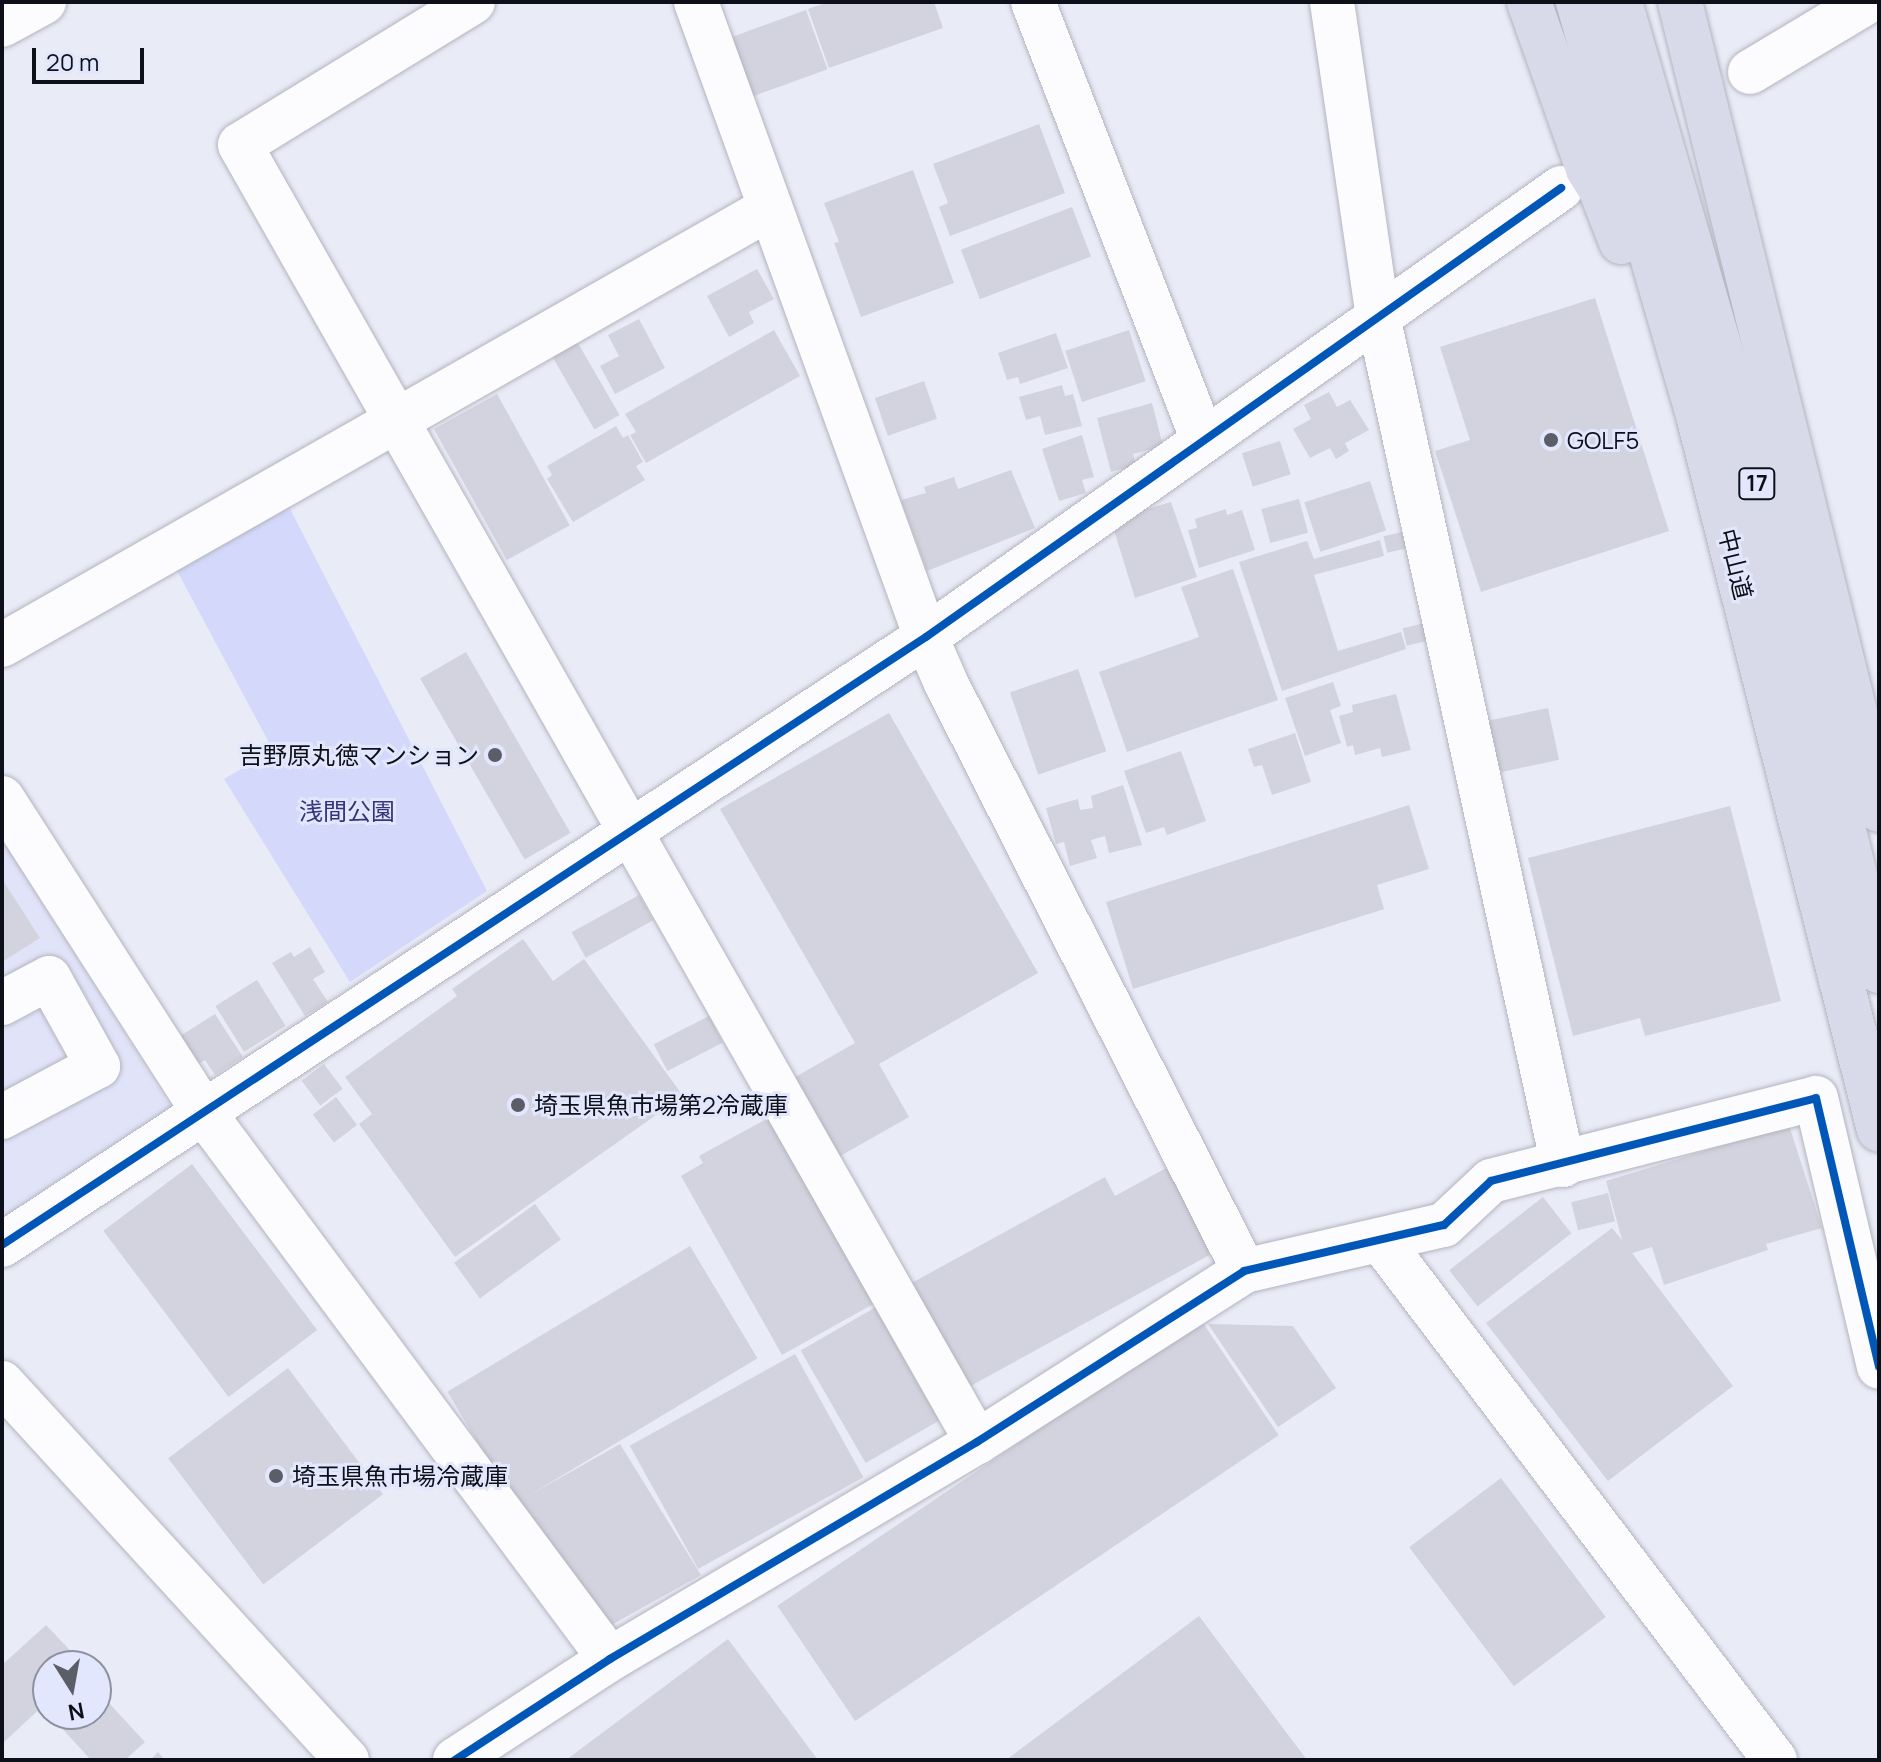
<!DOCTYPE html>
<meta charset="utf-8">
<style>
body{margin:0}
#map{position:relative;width:1881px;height:1762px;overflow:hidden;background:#e9ebf7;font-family:Manrope,"Noto Sans JP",sans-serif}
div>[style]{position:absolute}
.built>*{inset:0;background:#e1e4f9}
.green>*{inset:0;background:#d4d9fb}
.building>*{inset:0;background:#d2d3de;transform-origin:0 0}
.roads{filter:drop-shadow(0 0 2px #b2b4be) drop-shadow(0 0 2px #b2b4be)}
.minor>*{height:44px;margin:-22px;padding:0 22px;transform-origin:22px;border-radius:22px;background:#fcfcfe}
.highway>*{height:44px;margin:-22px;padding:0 22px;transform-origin:22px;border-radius:22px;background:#d9dae9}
.cycleway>*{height:8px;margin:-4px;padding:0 4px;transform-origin:4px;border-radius:4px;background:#0057b8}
.dots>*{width:22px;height:22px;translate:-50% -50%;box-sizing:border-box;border:4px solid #e3e7fd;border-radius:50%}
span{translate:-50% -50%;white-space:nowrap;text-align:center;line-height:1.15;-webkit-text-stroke:6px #e3e7fd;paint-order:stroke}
.shield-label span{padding:2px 6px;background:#e3e7fd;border:2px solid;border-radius:6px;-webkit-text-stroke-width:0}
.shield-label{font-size:22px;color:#0e1019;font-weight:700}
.poi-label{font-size:24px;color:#0e1019}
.left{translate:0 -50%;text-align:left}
.right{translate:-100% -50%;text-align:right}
.street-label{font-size:24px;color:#0e1019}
.park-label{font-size:24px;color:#34367b}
.frame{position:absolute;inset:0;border:4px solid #0e1019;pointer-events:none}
.north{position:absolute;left:32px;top:1650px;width:80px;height:80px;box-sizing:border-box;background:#e3e7fd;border:2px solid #8e91a2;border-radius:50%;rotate:169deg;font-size:22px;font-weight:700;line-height:32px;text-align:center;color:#0e1019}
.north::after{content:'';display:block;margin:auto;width:28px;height:36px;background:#5b5d67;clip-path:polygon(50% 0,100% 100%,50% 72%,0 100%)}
.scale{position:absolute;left:32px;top:48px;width:112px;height:36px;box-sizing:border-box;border:4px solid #0e1019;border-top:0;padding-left:10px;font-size:24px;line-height:28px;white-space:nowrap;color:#0e1019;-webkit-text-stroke:6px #e3e7fd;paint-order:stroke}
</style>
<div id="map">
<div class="built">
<div style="clip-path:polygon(2px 839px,176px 1115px,2px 1227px)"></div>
</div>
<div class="green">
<div style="clip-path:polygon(287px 503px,487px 891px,350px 982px,224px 779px,273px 750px,175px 567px)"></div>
</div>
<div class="building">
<div style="clip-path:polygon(828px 2px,934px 2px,943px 28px,829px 68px,808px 9px)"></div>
<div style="left:806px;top:10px;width:63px;height:83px;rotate:70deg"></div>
<div style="clip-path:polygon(1039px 124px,1065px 193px,950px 236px,939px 207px,948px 203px,933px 164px)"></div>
<div style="clip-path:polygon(913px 170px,954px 283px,861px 317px,834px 243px,839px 242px,824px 203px)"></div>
<div style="left:1072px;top:207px;width:53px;height:119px;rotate:69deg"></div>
<div style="clip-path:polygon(757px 269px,774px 299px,749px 312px,754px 323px,729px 337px,707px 296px)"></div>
<div style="clip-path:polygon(1595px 298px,1669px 531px,1481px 592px,1435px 451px,1470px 440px,1440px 347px)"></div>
<div style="clip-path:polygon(639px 319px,665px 368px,615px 394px,600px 366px,619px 356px,608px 335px)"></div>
<div style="clip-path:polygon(774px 330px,800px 376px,646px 463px,630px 435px,636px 432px,625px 414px)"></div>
<div style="left:1129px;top:330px;width:54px;height:67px;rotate:72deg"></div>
<div style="clip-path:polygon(1056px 333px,1068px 368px,1020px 384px,1018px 377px,1007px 380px,998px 353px)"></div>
<div style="left:575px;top:338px;width:89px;height:29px;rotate:60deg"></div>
<div style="left:924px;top:381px;width:40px;height:52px;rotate:71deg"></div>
<div style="clip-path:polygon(1062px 385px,1065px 396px,1073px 394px,1082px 426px,1045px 435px,1040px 416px,1026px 420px,1019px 397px)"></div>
<div style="clip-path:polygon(1329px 392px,1337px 407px,1350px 400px,1369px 430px,1345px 443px,1349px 451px,1336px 459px,1330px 448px,1310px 458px,1293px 429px,1311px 419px,1304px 405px)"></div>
<div style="left:497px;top:394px;width:150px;height:72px;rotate:61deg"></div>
<div style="clip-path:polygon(1152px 403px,1163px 446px,1133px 454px,1136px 465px,1111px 472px,1097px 418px)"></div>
<div style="clip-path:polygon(616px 426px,623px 438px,628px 435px,643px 462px,636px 466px,645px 480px,573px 522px,547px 479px,552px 475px,547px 466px)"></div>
<div style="clip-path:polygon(1082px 435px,1094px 477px,1082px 480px,1086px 493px,1059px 501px,1042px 449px)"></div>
<div style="left:1280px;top:441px;width:35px;height:40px;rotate:72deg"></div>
<div style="clip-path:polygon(1011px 470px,1035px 528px,927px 571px,901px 500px,926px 493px,924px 487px,954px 477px,958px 489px)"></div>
<div style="left:1370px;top:481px;width:52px;height:69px;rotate:72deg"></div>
<div style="left:1299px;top:499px;width:35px;height:39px;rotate:75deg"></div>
<div style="clip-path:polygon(1171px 502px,1197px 577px,1135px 598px,1113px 527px,1123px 516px)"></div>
<div style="clip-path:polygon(1226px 509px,1227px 515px,1242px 510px,1255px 550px,1199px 568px,1188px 530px,1197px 528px,1195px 519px)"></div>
<div style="left:1402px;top:532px;width:17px;height:19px;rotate:77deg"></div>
<div style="clip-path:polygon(1380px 540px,1384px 556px,1314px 575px,1338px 651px,1401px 632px,1406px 649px,1282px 691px,1239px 562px,1307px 541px,1314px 559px)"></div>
<div style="clip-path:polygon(1233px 569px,1278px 700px,1127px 752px,1099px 672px,1199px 637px,1181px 587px)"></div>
<div style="left:1425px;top:623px;width:18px;height:23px;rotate:77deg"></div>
<div style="left:466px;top:652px;width:209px;height:53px;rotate:60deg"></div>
<div style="left:1078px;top:669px;width:87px;height:72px;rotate:71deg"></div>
<div style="clip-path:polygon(1333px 682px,1341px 706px,1330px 710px,1341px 743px,1305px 756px,1285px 698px)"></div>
<div style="clip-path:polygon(1396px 694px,1411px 750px,1382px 757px,1380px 748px,1355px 755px,1353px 745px,1347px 747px,1339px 716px,1353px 712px,1352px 705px)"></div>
<div style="left:1548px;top:708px;width:53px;height:64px;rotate:78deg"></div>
<div style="clip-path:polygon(889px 713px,1038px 973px,879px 1064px,909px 1117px,835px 1159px,790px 1080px,855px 1043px,720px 809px)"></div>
<div style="clip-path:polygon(1295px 733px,1311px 782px,1272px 795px,1262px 765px,1254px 767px,1248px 749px)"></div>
<div style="clip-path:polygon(1181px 751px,1206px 821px,1167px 835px,1164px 827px,1146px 833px,1124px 771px)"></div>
<div style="clip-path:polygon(1123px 785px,1142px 845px,1109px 853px,1105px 836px,1091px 840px,1097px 858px,1070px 866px,1064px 842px,1056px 844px,1046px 808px,1078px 799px,1080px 810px,1093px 808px,1091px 796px)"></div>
<div style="clip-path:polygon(1409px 805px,1429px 869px,1377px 885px,1384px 909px,1133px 989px,1106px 902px)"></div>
<div style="clip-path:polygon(1730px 806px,1781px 1001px,1645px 1036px,1640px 1018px,1573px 1036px,1528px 858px)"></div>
<div style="clip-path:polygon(2px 879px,40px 938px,2px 962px)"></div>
<div style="left:639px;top:895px;width:29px;height:77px;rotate:61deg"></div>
<div style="clip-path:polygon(523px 939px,553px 981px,584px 959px,683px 1096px,455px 1257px,359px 1124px,372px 1114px,345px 1077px,457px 996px,452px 989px)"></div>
<div style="clip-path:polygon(310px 947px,325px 972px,313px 979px,328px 1002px,305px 1016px,272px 963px,291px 952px,294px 957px)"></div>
<div style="left:257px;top:980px;width:54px;height:49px;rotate:58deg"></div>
<div style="clip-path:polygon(215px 1014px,243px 1057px,215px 1075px,205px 1060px,198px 1064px,180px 1036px)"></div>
<div style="left:709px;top:1016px;width:30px;height:62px;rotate:63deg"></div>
<div style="left:324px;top:1064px;width:31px;height:28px;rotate:53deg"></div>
<div style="left:336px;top:1097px;width:35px;height:29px;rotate:53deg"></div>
<div style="clip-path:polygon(770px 1117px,875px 1303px,782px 1355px,681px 1176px,703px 1163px,699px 1156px)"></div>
<div style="clip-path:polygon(1789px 1125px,1822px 1228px,1766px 1244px,1768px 1250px,1664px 1285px,1652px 1247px,1632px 1253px,1733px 1386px,1608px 1481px,1486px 1323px,1612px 1228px,1622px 1240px,1606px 1181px)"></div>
<div style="left:192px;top:1164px;width:208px;height:111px;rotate:53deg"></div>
<div style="clip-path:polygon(1168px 1167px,1215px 1252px,965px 1389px,908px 1285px,1105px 1177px,1115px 1196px)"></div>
<div style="left:1608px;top:1193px;width:29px;height:38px;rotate:76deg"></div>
<div style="left:1543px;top:1197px;width:46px;height:119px;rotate:52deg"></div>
<div style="left:535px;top:1204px;width:44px;height:100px;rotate:54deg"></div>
<div style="left:690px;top:1246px;width:131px;height:283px;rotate:59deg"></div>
<div style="left:876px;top:1307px;width:130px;height:87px;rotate:60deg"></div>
<div style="left:1201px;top:1320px;width:139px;height:511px;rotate:56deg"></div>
<div style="clip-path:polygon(1208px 1324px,1293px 1326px,1336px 1388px,1278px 1427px)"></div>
<div style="left:795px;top:1354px;width:141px;height:189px;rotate:61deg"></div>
<div style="left:288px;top:1368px;width:158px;height:150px;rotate:53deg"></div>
<div style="clip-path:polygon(620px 1444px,701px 1575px,604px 1629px,510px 1506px)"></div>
<div style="left:1501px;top:1478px;width:174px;height:115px;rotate:53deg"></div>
<div style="clip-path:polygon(1199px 1616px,1307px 1760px,1006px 1760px)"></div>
<div style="clip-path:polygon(46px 1625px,85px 1666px,48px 1666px,48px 1701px,2px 1744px,2px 1665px)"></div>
<div style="clip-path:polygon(728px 1639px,818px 1760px,566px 1760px)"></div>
<div style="clip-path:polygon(96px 1689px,145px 1742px,125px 1760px,91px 1760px,58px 1724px,70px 1714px,96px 1714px)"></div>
<div style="clip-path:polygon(158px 1752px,165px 1760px,150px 1760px)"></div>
</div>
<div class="roads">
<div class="minor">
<div style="left:473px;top:2px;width:273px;rotate:148.5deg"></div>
<div style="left:240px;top:145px;width:1492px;rotate:60.39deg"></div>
<div style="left:696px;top:2px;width:675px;rotate:70.09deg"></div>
<div style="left:926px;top:637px;width:50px;rotate:66.5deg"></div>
<div style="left:946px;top:683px;width:659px;rotate:63.12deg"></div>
<div style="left:1033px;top:2px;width:470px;rotate:68.8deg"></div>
<div style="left:1332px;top:2px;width:317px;rotate:81.7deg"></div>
<div style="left:1378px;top:316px;width:869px;rotate:77.71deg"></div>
<div style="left:2px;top:25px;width:48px;rotate:-28.7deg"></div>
<div style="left:1750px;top:72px;width:136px;rotate:-30.9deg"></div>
<div style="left:2px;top:645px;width:884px;rotate:-29.64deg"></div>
<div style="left:2px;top:798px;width:374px;rotate:57.3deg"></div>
<div style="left:204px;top:1113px;width:680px;rotate:53.37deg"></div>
<div style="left:2px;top:1003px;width:53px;rotate:-28deg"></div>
<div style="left:49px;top:978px;width:101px;rotate:60.9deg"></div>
<div style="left:98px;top:1066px;width:109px;rotate:152deg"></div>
<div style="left:1381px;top:1241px;width:652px;rotate:52.8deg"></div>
<div style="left:2px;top:1245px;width:1106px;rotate:-33.35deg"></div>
<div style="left:926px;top:637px;width:778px;rotate:-35.26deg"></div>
<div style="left:2px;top:1383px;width:511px;rotate:47.54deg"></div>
<div style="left:455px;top:1760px;width:185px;rotate:-33.1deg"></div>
<div style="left:610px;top:1659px;width:426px;rotate:-30.6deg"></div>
<div style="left:977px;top:1442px;width:317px;rotate:-32.6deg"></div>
<div style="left:1244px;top:1271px;width:205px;rotate:-13deg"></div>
<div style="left:1444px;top:1225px;width:64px;rotate:-43.1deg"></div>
<div style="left:1491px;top:1181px;width:335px;rotate:-14.3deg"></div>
<div style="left:1816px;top:1098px;width:276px;rotate:76.8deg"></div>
</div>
<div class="highway">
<div style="left:1529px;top:2px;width:177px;rotate:70.5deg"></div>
<div style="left:1588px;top:169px;width:22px;rotate:58deg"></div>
<div style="left:1600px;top:188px;width:58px;rotate:68.7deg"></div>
<div style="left:1578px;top:2px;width:438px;rotate:73.8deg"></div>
<div style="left:1700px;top:423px;width:729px;rotate:75.79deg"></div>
<div style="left:1620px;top:2px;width:442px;rotate:73.9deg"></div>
<div style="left:1743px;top:427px;width:561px;rotate:75.96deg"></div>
<div style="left:1680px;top:2px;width:832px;rotate:76.16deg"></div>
</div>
</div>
<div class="cycleway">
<div style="left:2px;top:1245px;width:1106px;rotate:-33.35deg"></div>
<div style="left:926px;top:637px;width:778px;rotate:-35.26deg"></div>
<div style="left:455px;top:1760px;width:185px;rotate:-33.1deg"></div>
<div style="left:610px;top:1659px;width:426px;rotate:-30.6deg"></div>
<div style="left:977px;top:1442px;width:317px;rotate:-32.6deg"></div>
<div style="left:1244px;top:1271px;width:205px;rotate:-13deg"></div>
<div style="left:1444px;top:1225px;width:64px;rotate:-43.1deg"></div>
<div style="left:1491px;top:1181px;width:335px;rotate:-14.3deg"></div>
<div style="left:1816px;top:1098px;width:276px;rotate:76.8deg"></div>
</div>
<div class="dots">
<div style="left:1551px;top:440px;background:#5b5d67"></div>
<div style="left:495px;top:755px;background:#5b5d67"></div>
<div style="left:518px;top:1105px;background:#5b5d67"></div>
<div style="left:276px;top:1476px;background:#5b5d67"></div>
</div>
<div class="shield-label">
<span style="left:1757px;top:484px">17</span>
</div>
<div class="poi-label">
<span class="left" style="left:1567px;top:440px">GOLF5</span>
<span class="right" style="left:479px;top:755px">吉野原丸徳マンション</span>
<span class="left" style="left:534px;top:1105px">埼玉県魚市場第2冷蔵庫</span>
<span class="left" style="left:292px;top:1476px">埼玉県魚市場冷蔵庫</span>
</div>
<div class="street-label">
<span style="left:1736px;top:564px;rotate:76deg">中山道</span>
</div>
<div class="park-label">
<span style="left:347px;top:811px">浅間公園</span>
</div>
<div class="frame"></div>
<div class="north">N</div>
<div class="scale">20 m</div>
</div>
